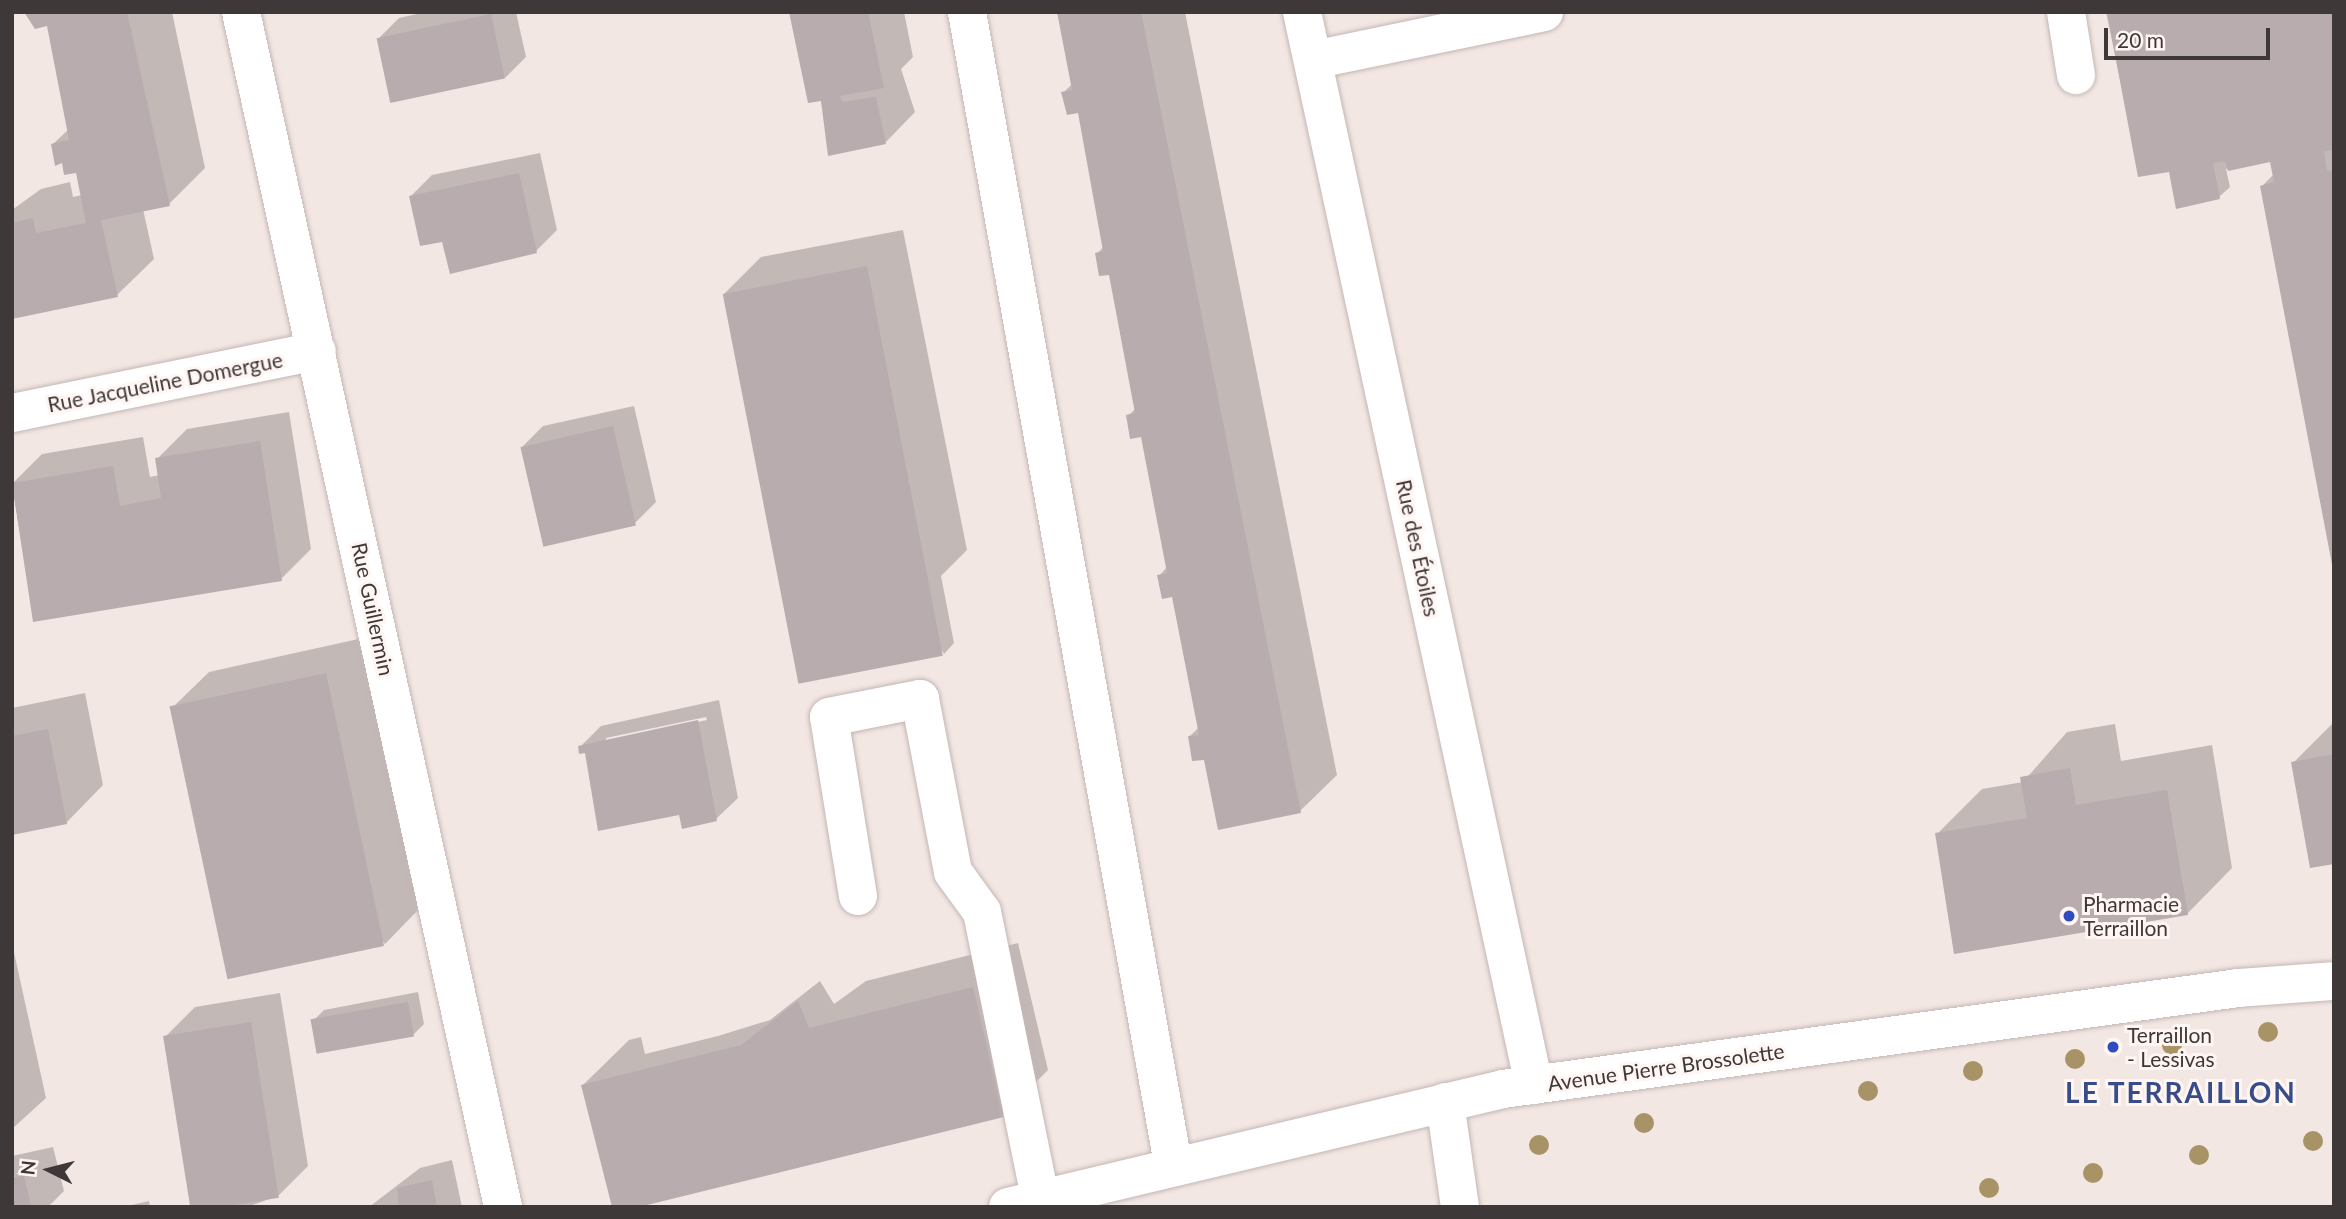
<!DOCTYPE html>
<meta charset="utf-8">
<style>
body{margin:0}
#map{position:relative;width:2346px;height:1219px;overflow:hidden;background:#f3e7e4;font-family:Lato,sans-serif}
div>[style]{position:absolute}
.shadow>*{inset:0;background:#0003}
.building>*{inset:0;background:#b8acae;transform-origin:0 0}
.roads{filter:drop-shadow(0 0 2px #c3b7b4) drop-shadow(0 0 2px #c3b7b4)}
.minor>*{height:38px;margin:-19px;padding:0 19px;transform-origin:19px;border-radius:19px;background:#fff}
.trees>*{width:20px;height:20px;margin:-10px;border-radius:50%;background:#a89367}
.dots>*{width:19px;height:19px;translate:-50% -50%;box-sizing:border-box;border:4px solid #fff5f2;border-radius:50%}
span{translate:-50% -50%;white-space:nowrap;text-align:center;line-height:1.15;-webkit-text-stroke:6px #fff5f2;paint-order:stroke}
.street-label{font-size:21px;color:#3e3938}
.poi-label{font-size:21px;color:#3e3938}
.left{translate:0 -50%;text-align:left}
.district-label{font-size:28px;color:#384d87;font-weight:700;letter-spacing:2px}
.frame{position:absolute;inset:0;border:14px solid #3e3938;pointer-events:none}
.north{position:absolute;left:14px;top:1135px;width:70px;height:70px;-webkit-text-stroke:5px #fff5f2;paint-order:stroke;rotate:276deg;font-size:19px;font-weight:700;line-height:28px;text-align:center;color:#3e3938}
.north::after{content:'';display:block;margin:auto;width:24px;height:32px;background:#3e3938;clip-path:polygon(50% 0,100% 100%,50% 72%,0 100%)}
.scale{position:absolute;left:2104px;top:28px;width:166px;height:32px;box-sizing:border-box;border:4px solid #3e3938;border-top:0;padding-left:9px;font-size:21px;line-height:24px;white-space:nowrap;color:#3e3938;-webkit-text-stroke:5px #fff5f2;paint-order:stroke}
</style>
<div id="map">
<div class="shadow">
<div style="clip-path:polygon(29px 12px,172px 12px,205px 168px,169px 204px,143px 209px,154px 259px,117px 295px,12px 317px,12px 210px,41px 189px,70px 182px,73px 197px,82px 195px,78px 171px,53px 144px,69px 129px,48px 24px)"></div>
<div style="clip-path:polygon(426px 12px,516px 12px,526px 57px,505px 78px,378px 39px,399px 18px)"></div>
<div style="clip-path:polygon(791px 12px,904px 12px,913px 57px,901px 69px,915px 112px,886px 142px,822px 99px)"></div>
<div style="clip-path:polygon(1059px 12px,1185px 12px,1337px 775px,1300px 811px,1205px 758px,1189px 737px,1199px 727px,1174px 595px,1159px 576px,1167px 567px,1142px 434px,1128px 416px,1136px 408px,1111px 273px,1097px 254px,1104px 246px,1079px 111px,1063px 93px,1072px 84px)"></div>
<div style="clip-path:polygon(2106px 12px,2334px 12px,2334px 573px,2262px 186px,2274px 174px,2272px 161px,2226px 169px,2230px 187px,2219px 197px,2175px 168px,2140px 175px)"></div>
<div style="clip-path:polygon(540px 153px,557px 230px,536px 251px,443px 240px,411px 196px,432px 175px)"></div>
<div style="clip-path:polygon(903px 230px,967px 550px,941px 576px,954px 643px,944px 654px,724px 294px,761px 257px)"></div>
<div style="clip-path:polygon(634px 406px,656px 502px,635px 523px,522px 447px,543px 426px)"></div>
<div style="clip-path:polygon(289px 412px,311px 549px,281px 579px,34px 620px,12px 484px,42px 454px,143px 437px,150px 477px,160px 475px,157px 459px,187px 429px)"></div>
<div style="clip-path:polygon(363px 638px,421px 907px,385px 944px,172px 708px,209px 672px)"></div>
<div style="clip-path:polygon(85px 693px,103px 785px,67px 822px,12px 833px,12px 708px)"></div>
<div style="clip-path:polygon(evenodd,719px 700px,738px 798px,716px 819px,680px 813px,580px 747px,601px 726px,719px 700px,706px 717px,707px 720px,606px 742px,606px 738px,706px 717px)"></div>
<div style="clip-path:polygon(2334px 722px,2334px 862px,2293px 763px)"></div>
<div style="clip-path:polygon(2115px 724px,2121px 761px,2212px 745px,2232px 868px,2187px 914px,1937px 834px,1982px 789px,2023px 782px,2067px 732px)"></div>
<div style="clip-path:polygon(12px 943px,46px 1098px,12px 1129px)"></div>
<div style="clip-path:polygon(1018px 943px,1048px 1070px,1003px 1115px,583px 1085px,629px 1040px,641px 1037px,645px 1054px,718px 1036px,770px 1020px,820px 981px,834px 1004px,866px 981px)"></div>
<div style="clip-path:polygon(418px 992px,424px 1024px,413px 1035px,313px 1021px,324px 1010px)"></div>
<div style="clip-path:polygon(280px 993px,308px 1166px,278px 1196px,247px 1207px,193px 1207px,165px 1037px,195px 1007px)"></div>
<div style="clip-path:polygon(53px 1147px,64px 1191px,48px 1207px,12px 1207px,12px 1156px)"></div>
<div style="clip-path:polygon(452px 1160px,462px 1207px,369px 1207px,420px 1168px)"></div>
<div style="clip-path:polygon(149px 1201px,150px 1207px,123px 1207px)"></div>
</div>
<div class="building">
<div style="clip-path:polygon(24px 12px,127px 12px,170px 206px,101px 220px,118px 297px,12px 319px,12px 223px,33px 218px,36px 233px,86px 223px,76px 173px,64px 175px,62px 163px,55px 166px,51px 144px,69px 140px,47px 26px,35px 29px)"></div>
<div style="clip-path:polygon(789px 12px,868px 12px,884px 88px,840px 96px,842px 102px,876px 97px,886px 144px,828px 156px,821px 101px,808px 103px)"></div>
<div style="clip-path:polygon(1057px 12px,1141px 12px,1301px 813px,1218px 830px,1204px 760px,1192px 761px,1188px 736px,1199px 735px,1172px 597px,1162px 599px,1157px 575px,1167px 573px,1141px 437px,1130px 439px,1126px 415px,1135px 413px,1109px 275px,1099px 276px,1095px 253px,1103px 251px,1078px 113px,1067px 115px,1061px 92px,1072px 90px)"></div>
<div style="clip-path:polygon(2107px 12px,2334px 12px,2334px 150px,2324px 151px,2327px 171px,2334px 170px,2334px 575px,2260px 186px,2274px 182px,2270px 162px,2228px 171px,2225px 161px,2213px 163px,2220px 199px,2176px 209px,2169px 172px,2138px 177px)"></div>
<div style="left:491px;top:14px;width:66px;height:117px;rotate:78deg"></div>
<div style="clip-path:polygon(519px 173px,537px 253px,450px 274px,442px 242px,420px 246px,409px 196px)"></div>
<div style="left:867px;top:266px;width:397px;height:147px;rotate:79deg"></div>
<div style="left:613px;top:426px;width:102px;height:95px;rotate:77deg"></div>
<div style="clip-path:polygon(260px 441px,282px 581px,33px 622px,12px 483px,113px 466px,120px 506px,161px 498px,155px 458px)"></div>
<div style="left:326px;top:673px;width:279px;height:160px;rotate:78deg"></div>
<div style="clip-path:polygon(698px 720px,717px 821px,682px 829px,679px 815px,598px 831px,585px 753px,579px 754px,578px 746px)"></div>
<div style="clip-path:polygon(48px 729px,67px 824px,12px 835px,12px 736px)"></div>
<div style="clip-path:polygon(2334px 754px,2334px 864px,2310px 868px,2291px 762px)"></div>
<div style="clip-path:polygon(2070px 768px,2076px 805px,2167px 790px,2188px 915px,1954px 954px,1935px 833px,2027px 818px,2020px 777px)"></div>
<div style="clip-path:polygon(973px 987px,1004px 1117px,639px 1207px,612px 1207px,581px 1085px,741px 1045px,798px 1001px,809px 1028px)"></div>
<div style="left:408px;top:1002px;width:35px;height:99px;rotate:80deg"></div>
<div style="left:251px;top:1022px;width:178px;height:89px;rotate:81deg"></div>
<div style="clip-path:polygon(24px 1175px,31px 1207px,12px 1207px,12px 1178px)"></div>
<div style="clip-path:polygon(432px 1180px,437px 1207px,399px 1207px,397px 1188px)"></div>
</div>
<div class="roads">
<div class="minor">
<div style="left:241px;top:12px;width:1223px;rotate:77.63deg"></div>
<div style="left:967px;top:12px;width:1170px;rotate:79.86deg"></div>
<div style="left:1302px;top:12px;width:1098px;rotate:77.8deg"></div>
<div style="left:2066px;top:12px;width:64px;rotate:81deg"></div>
<div style="left:1313px;top:60px;width:236px;rotate:-11.7deg"></div>
<div style="left:12px;top:413px;width:311px;rotate:-11.5deg"></div>
<div style="left:858px;top:896px;width:181px;rotate:-99.2deg"></div>
<div style="left:829px;top:717px;width:93px;rotate:-11.2deg"></div>
<div style="left:920px;top:699px;width:176px;rotate:79.2deg"></div>
<div style="left:953px;top:872px;width:49px;rotate:54.1deg"></div>
<div style="left:982px;top:912px;width:292px;rotate:78.5deg"></div>
<div style="left:1445px;top:1102px;width:106px;rotate:81.9deg"></div>
<div style="left:1008px;top:1207px;width:509px;rotate:-13.41deg"></div>
<div style="left:1503px;top:1089px;width:742px;rotate:-7.82deg"></div>
<div style="left:2238px;top:988px;width:96px;rotate:-4.2deg"></div>
</div>
</div>
<div class="trees">
<div style="left:2268px;top:1032px"></div>
<div style="left:2172px;top:1045px"></div>
<div style="left:2075px;top:1059px"></div>
<div style="left:1973px;top:1071px"></div>
<div style="left:1868px;top:1091px"></div>
<div style="left:1644px;top:1123px"></div>
<div style="left:2313px;top:1141px"></div>
<div style="left:1539px;top:1145px"></div>
<div style="left:2199px;top:1155px"></div>
<div style="left:2093px;top:1173px"></div>
<div style="left:1989px;top:1188px"></div>
</div>
<div class="dots">
<div style="left:2069px;top:916px;background:#2f4dbe"></div>
<div style="left:2113px;top:1047px;background:#2f4dbe"></div>
</div>
<div class="street-label">
<span style="left:165px;top:382px;rotate:-11deg">Rue Jacqueline Domergue</span>
<span style="left:1418px;top:548px;rotate:78deg">Rue des Étoiles</span>
<span style="left:373px;top:609px;rotate:78deg">Rue Guillermin</span>
<span style="left:1666px;top:1067px;rotate:-8deg">Avenue Pierre Brossolette</span>
</div>
<div class="poi-label">
<span class="left" style="left:2083px;top:916px">Pharmacie<br>Terraillon</span>
<span class="left" style="left:2127px;top:1047px">Terraillon<br>- Lessivas</span>
</div>
<div class="district-label">
<span style="left:2181px;top:1092px">LE TERRAILLON</span>
</div>
<div class="frame"></div>
<div class="north">N</div>
<div class="scale">20 m</div>
</div>
